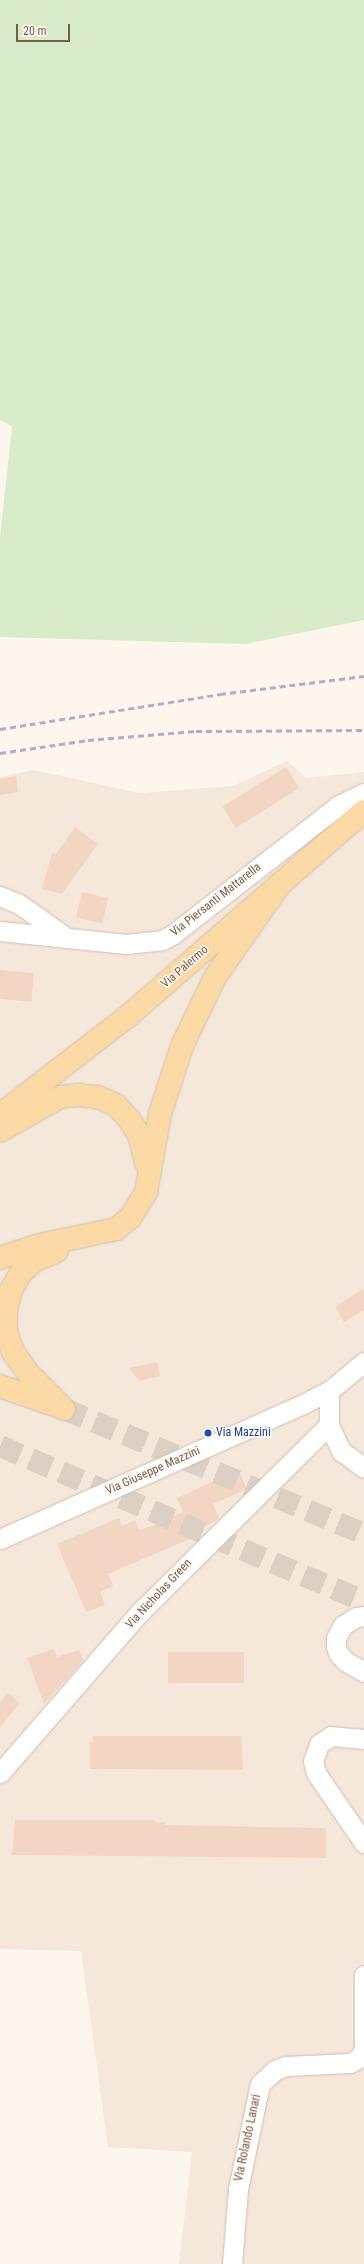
<!DOCTYPE html>
<style>
body{margin:0}
#map{position:relative;width:364px;height:2264px;overflow:hidden;background:#fdf6ec;font-family:"Roboto Condensed",sans-serif}
div>[style]{position:absolute}
.residential>*{inset:0;background:#f5e8da}
.green>*{inset:0;background:#d8ecc9}
.building>*{inset:0;background:#f3d5c3;transform-origin:0 0}
.major-tunnel>*{height:22px;margin-top:-11px;transform-origin:0;background:repeating-linear-gradient(90deg,#dcd0c4 0 22px,transparent 0 33px)}
.roads{filter:drop-shadow(0 0 1px #d1beb0) drop-shadow(0 0 1px #d1beb0)}
.minor>*{height:19px;margin:-9.5px;padding:0 9.5px;transform-origin:9.5px;border-radius:9.5px;background:#fff}
.major>*{height:22px;margin:-11px;padding:0 11px;transform-origin:11px;border-radius:11px;background:#fbd9a5}
.rail>*{height:3px;margin-top:-1.5px;transform-origin:0;background:repeating-linear-gradient(90deg,#b9a8c9 0 6px,transparent 0 10px)}
.dots>*{width:11px;height:11px;translate:-50% -50%;box-sizing:border-box;border:2px solid #fffaf3;border-radius:50%}
span{translate:-50% -50%;white-space:nowrap;text-align:center;line-height:1.15;-webkit-text-stroke:3px #fffaf3;paint-order:stroke}
.street-label{font-size:12px;color:#7a5c4d}
.transit-label{font-size:12px;color:#164399}
.left{translate:0 -50%;text-align:left}
.scale{position:absolute;left:16px;top:24px;width:54px;height:18px;box-sizing:border-box;border:2px solid #7a5c4d;border-top:0;padding-left:5px;font-size:12px;line-height:14px;white-space:nowrap;color:#7a5c4d;-webkit-text-stroke:3px #fffaf3;paint-order:stroke}
</style>
<div id="map">
<div class="residential">
<div style="clip-path:polygon(287px 761px,306px 778px,364px 772px,364px 2264px,179px 2264px,192px 2152px,108px 2147px,81px 1951px,0 1949px,0 777px,33px 770px,140px 793px,233px 786px)"></div>
</div>
<div class="green">
<div style="clip-path:polygon(0 0,364px 0,364px 620px,246px 644px,0 637px,0 539px,12px 426px,0 420px)"></div>
</div>
<div class="building">
<div style="left:286px;top:767px;width:25px;height:75px;rotate:58deg"></div>
<div style="clip-path:polygon(16px 776px,18px 792px,0 795px,0 779px)"></div>
<div style="clip-path:polygon(75px 827px,98px 844px,62px 894px,42px 889px,52px 853px,56px 854px)"></div>
<div style="left:82px;top:892px;width:27px;height:26px;rotate:13deg"></div>
<div style="left:0;top:970px;width:34px;height:29px;rotate:5deg"></div>
<div style="clip-path:polygon(364px 1288px,364px 1310px,344px 1322px,335px 1307px)"></div>
<div style="clip-path:polygon(157px 1362px,160px 1376px,139px 1381px,129px 1368px)"></div>
<div style="clip-path:polygon(238px 1470px,247px 1489px,213px 1504px,219px 1518px,216px 1521px,190px 1533px,192px 1538px,108px 1574px,113px 1586px,100px 1592px,105px 1605px,86px 1612px,57px 1544px,119px 1518px,122px 1526px,135px 1520px,139px 1530px,151px 1526px,183px 1512px,177px 1498px)"></div>
<div style="clip-path:polygon(54px 1649px,57px 1657px,79px 1650px,83px 1661px,44px 1704px,27px 1658px)"></div>
<div style="left:168px;top:1652px;width:76px;height:31px"></div>
<div style="clip-path:polygon(8px 1693px,20px 1703px,0 1727px,0 1702px)"></div>
<div style="clip-path:polygon(93px 1736px,241px 1736px,243px 1770px,90px 1769px,90px 1742px,93px 1742px)"></div>
<div style="clip-path:polygon(15px 1820px,155px 1820px,155px 1822px,165px 1822px,165px 1825px,326px 1828px,326px 1858px,12px 1855px)"></div>
</div>
<div class="major-tunnel">
<div style="left:64px;top:1409px;width:325px;rotate:22.6deg"></div>
<div style="left:0;top:1446px;width:396px;rotate:23.1deg"></div>
</div>
<div class="roads">
<div class="minor">
<div style="left:0;top:896px;width:21px;rotate:23deg"></div>
<div style="left:19px;top:904px;width:59px;rotate:35.3deg"></div>
<div style="left:0;top:931px;width:127px;rotate:5.9deg"></div>
<div style="left:126px;top:944px;width:36px;rotate:-6deg"></div>
<div style="left:162px;top:940px;width:11px;rotate:-27deg"></div>
<div style="left:172px;top:935px;width:212px;rotate:-37.9deg"></div>
<div style="left:339px;top:805px;width:28px;rotate:-26deg"></div>
<div style="left:329px;top:1391px;width:34px;rotate:90deg"></div>
<div style="left:329px;top:1425px;width:29px;rotate:65deg"></div>
<div style="left:341px;top:1451px;width:29px;rotate:36deg"></div>
<div style="left:0;top:1539px;width:329px;rotate:-24deg"></div>
<div style="left:301px;top:1405px;width:31px;rotate:-27deg"></div>
<div style="left:329px;top:1391px;width:45px;rotate:-39.6deg"></div>
<div style="left:364px;top:1616px;width:8px;rotate:173deg"></div>
<div style="left:356px;top:1617px;width:15px;rotate:148deg"></div>
<div style="left:343px;top:1625px;width:15px;rotate:118deg"></div>
<div style="left:336px;top:1638px;width:8px;rotate:90deg"></div>
<div style="left:336px;top:1646px;width:7px;rotate:74deg"></div>
<div style="left:338px;top:1653px;width:11px;rotate:49deg"></div>
<div style="left:345px;top:1661px;width:22px;rotate:30deg"></div>
<div style="left:364px;top:1739px;width:33px;rotate:-175deg"></div>
<div style="left:331px;top:1736px;width:14px;rotate:146deg"></div>
<div style="left:319px;top:1744px;width:18px;rotate:109deg"></div>
<div style="left:313px;top:1761px;width:12px;rotate:76deg"></div>
<div style="left:316px;top:1773px;width:85px;rotate:55.6deg"></div>
<div style="left:0;top:1773px;width:215px;rotate:-49deg"></div>
<div style="left:141px;top:1611px;width:264px;rotate:-44.7deg"></div>
<div style="left:232px;top:2264px;width:75px;rotate:-85.4deg"></div>
<div style="left:238px;top:2189px;width:107px;rotate:-78.2deg"></div>
<div style="left:260px;top:2084px;width:21px;rotate:-43deg"></div>
<div style="left:275px;top:2070px;width:12px;rotate:-20deg"></div>
<div style="left:286px;top:2066px;width:64px;rotate:-2.7deg"></div>
<div style="left:350px;top:2063px;width:10px;rotate:-29deg"></div>
<div style="left:359px;top:2058px;width:9px;rotate:-58deg"></div>
<div style="left:364px;top:2050px;width:75px;rotate:-90deg"></div>
</div>
<div class="major">
<div style="left:0;top:1115px;width:160px;rotate:-37.7deg"></div>
<div style="left:127px;top:1017px;width:314px;rotate:-41deg"></div>
<div style="left:0;top:1131px;width:69px;rotate:-29.5deg"></div>
<div style="left:60px;top:1097px;width:18px;rotate:-6deg"></div>
<div style="left:78px;top:1095px;width:20px;rotate:6deg"></div>
<div style="left:98px;top:1097px;width:20px;rotate:24deg"></div>
<div style="left:116px;top:1105px;width:19px;rotate:47deg"></div>
<div style="left:129px;top:1119px;width:19px;rotate:58deg"></div>
<div style="left:139px;top:1135px;width:29px;rotate:76deg"></div>
<div style="left:57px;top:1251px;width:25px;rotate:157deg"></div>
<div style="left:34px;top:1261px;width:18px;rotate:137deg"></div>
<div style="left:21px;top:1273px;width:20px;rotate:120deg"></div>
<div style="left:11px;top:1290px;width:21px;rotate:104deg"></div>
<div style="left:6px;top:1310px;width:21px;rotate:90deg"></div>
<div style="left:6px;top:1331px;width:22px;rotate:72deg"></div>
<div style="left:13px;top:1352px;width:29px;rotate:54deg"></div>
<div style="left:30px;top:1375px;width:48px;rotate:45deg"></div>
<div style="left:0;top:1258px;width:42px;rotate:-18deg"></div>
<div style="left:40px;top:1245px;width:78px;rotate:-11.9deg"></div>
<div style="left:116px;top:1229px;width:18px;rotate:-38deg"></div>
<div style="left:130px;top:1218px;width:31px;rotate:-58deg"></div>
<div style="left:146px;top:1192px;width:79px;rotate:-79.8deg"></div>
<div style="left:160px;top:1114px;width:71px;rotate:-72.1deg"></div>
<div style="left:182px;top:1046px;width:76px;rotate:-64.4deg"></div>
<div style="left:215px;top:977px;width:113px;rotate:-55deg"></div>
<div style="left:0;top:1386px;width:60px;rotate:19.3deg"></div>
</div>
</div>
<div class="rail">
<div style="left:0;top:729px;width:223px;rotate:-9deg"></div>
<div style="left:220px;top:694px;width:145px;rotate:-7.1deg"></div>
<div style="left:0;top:753px;width:89px;rotate:-8.4deg"></div>
<div style="left:88px;top:740px;width:108px;rotate:-4.8deg"></div>
<div style="left:196px;top:731px;width:168px;rotate:-0.3deg"></div>
</div>
<div class="dots">
<div style="left:208px;top:1433px;background:#1a4fb4"></div>
</div>
<div class="street-label">
<span style="left:216px;top:900px;rotate:-38deg">Via Piersanti Mattarella</span>
<span style="left:185px;top:967px;rotate:-41deg">Via Palermo</span>
<span style="left:153px;top:1471px;rotate:-24deg">Via Giuseppe Mazzini</span>
<span style="left:159px;top:1594px;rotate:-47deg">Via Nicholas Green</span>
<span style="left:248px;top:2138px;rotate:-78deg">Via Rolando Lanari</span>
</div>
<div class="transit-label">
<span class="left" style="left:216px;top:1433px">Via Mazzini</span>
</div>
<div class="scale">20 m</div>
</div>
